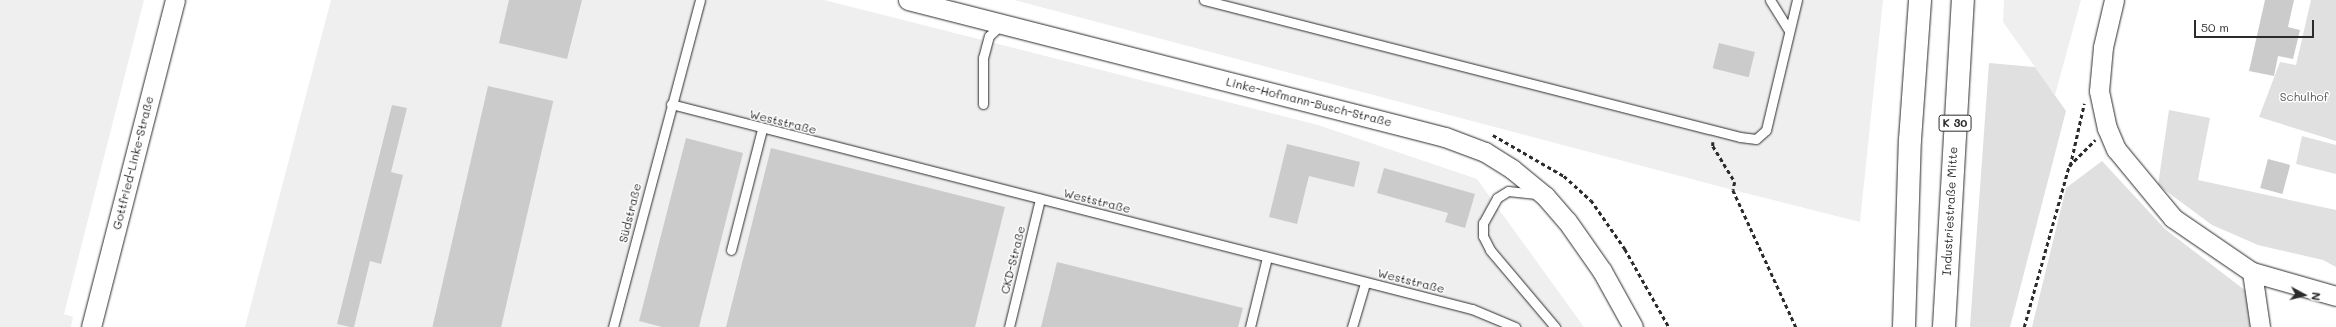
<!DOCTYPE html>
<meta charset="utf-8">
<style>
body{margin:0}
#map{position:relative;width:2336px;height:327px;overflow:hidden;background:#fff;font-family:Mali,sans-serif}
div>[style]{position:absolute}
.built>*{inset:0;background:#efefef}
.green>*{inset:0;background:#e0e0e0}
.building>*{inset:0;background:#cbcbcb;transform-origin:0 0}
.path>*{height:2.5px;margin-top:-1.25px;transform-origin:0;background:repeating-linear-gradient(90deg,#2b2b2b 0 4px,transparent 0 7px)}
.roads{filter:drop-shadow(0 0 1px #2b2b2b) drop-shadow(0 0 1px #2b2b2b)}
.lane>*{height:9px;margin:-4.5px;padding:0 4.5px;transform-origin:4.5px;border-radius:4.5px;background:#fff}
.street>*{height:19px;margin:-9.5px;padding:0 9.5px;transform-origin:9.5px;border-radius:9.5px;background:#fff}
.primary>*{height:22px;margin:-11px;padding:0 11px;transform-origin:11px;border-radius:11px;background:#fff}
span{translate:-50% -50%;white-space:nowrap;text-align:center;line-height:1.15;-webkit-text-stroke:3px #fff;paint-order:stroke}
.shield-label span{padding:1px 3px;background:#fff;border:1px solid;border-radius:3px;-webkit-text-stroke-width:0}
.shield-label{font-size:11px;color:#2b2b2b;font-weight:700}
.park-label{font-size:12px;color:#585858}
.street-label{font-size:12px;color:#2b2b2b}
.north{position:absolute;left:2284px;top:275px;width:40px;height:40px;-webkit-text-stroke:3px #fff;paint-order:stroke;rotate:97deg;font-size:11px;font-weight:700;line-height:16px;text-align:center;color:#2b2b2b}
.north::after{content:'';display:block;margin:auto;width:14px;height:18px;background:#2b2b2b;clip-path:polygon(50% 0,100% 100%,50% 72%,0 100%)}
.scale{position:absolute;left:2194px;top:20px;width:120px;height:18px;box-sizing:border-box;border:2px solid #2b2b2b;border-top:0;padding-left:5px;font-size:12px;line-height:14px;white-space:nowrap;color:#2b2b2b;-webkit-text-stroke:3px #fff;paint-order:stroke}
</style>
<div id="map">
<div class="built">
<div style="clip-path:polygon(0 0,144px 0,64px 314px,73px 317px,71px 327px,0 327px)"></div>
<div style="clip-path:polygon(331px 0,824px 0,1318px 125px,1477px 179px,1584px 327px,245px 327px)"></div>
<div style="clip-path:polygon(1014px 0,1883px 0,1860px 222px,1733px 190px)"></div>
<div style="clip-path:polygon(2004px 0,2081px 0,2055px 95px,2003px 22px)"></div>
</div>
<div class="green">
<div style="clip-path:polygon(2311px 0,2336px 0,2336px 141px,2259px 117px,2280px 62px,2296px 65px)"></div>
<div style="clip-path:polygon(1989px 63px,2035px 67px,2066px 111px,2010px 327px,1970px 327px)"></div>
<div style="clip-path:polygon(2169px 110px,2210px 118px,2198px 180px,2336px 210px,2336px 267px,2323px 260px,2258px 245px,2212px 225px,2158px 185px)"></div>
<div style="clip-path:polygon(2302px 136px,2336px 145px,2336px 174px,2296px 164px)"></div>
<div style="clip-path:polygon(2102px 161px,2165px 229px,2246px 291px,2254px 327px,2032px 327px,2066px 188px)"></div>
</div>
<div class="building">
<div style="clip-path:polygon(509px 0,582px 0,567px 59px,499px 43px)"></div>
<div style="clip-path:polygon(2265px 0,2294px 0,2288px 27px,2300px 30px,2293px 59px,2278px 56px,2274px 76px,2249px 71px)"></div>
<div style="left:1719px;top:43px;width:37px;height:26px;rotate:14deg"></div>
<div style="left:488px;top:86px;width:67px;height:247px;rotate:13deg"></div>
<div style="clip-path:polygon(392px 105px,407px 108px,391px 172px,403px 175px,381px 264px,370px 261px,354px 327px,350px 327px,337px 324px)"></div>
<div style="clip-path:polygon(686px 138px,743px 153px,699px 327px,662px 327px,639px 321px)"></div>
<div style="clip-path:polygon(1287px 144px,1360px 162px,1354px 187px,1309px 176px,1297px 224px,1269px 217px)"></div>
<div style="clip-path:polygon(771px 148px,1005px 207px,975px 327px,726px 327px)"></div>
<div style="left:2268px;top:159px;width:23px;height:30px;rotate:15deg"></div>
<div style="clip-path:polygon(1384px 168px,1475px 194px,1465px 228px,1445px 222px,1448px 213px,1377px 193px)"></div>
<div style="clip-path:polygon(1057px 262px,1243px 308px,1238px 327px,1041px 327px)"></div>
</div>
<div class="path">
<div style="left:1493px;top:135px;width:82px;rotate:30deg"></div>
<div style="left:1564px;top:176px;width:36px;rotate:42deg"></div>
<div style="left:1591px;top:200px;width:60px;rotate:55.2deg"></div>
<div style="left:1625px;top:249px;width:90px;rotate:60.6deg"></div>
<div style="left:1713px;top:142px;width:4px;rotate:90deg"></div>
<div style="left:1713px;top:146px;width:42px;rotate:58.6deg"></div>
<div style="left:1735px;top:182px;width:8px;rotate:104deg"></div>
<div style="left:1733px;top:190px;width:151px;rotate:65.3deg"></div>
<div style="left:2070px;top:166px;width:64px;rotate:-77.3deg"></div>
<div style="left:2024px;top:327px;width:167px;rotate:-74.4deg"></div>
<div style="left:2069px;top:166px;width:37px;rotate:-45deg"></div>
</div>
<div class="roads">
<div class="lane">
<div style="left:1204px;top:0;width:553px;rotate:14.34deg"></div>
<div style="left:1740px;top:137px;width:16px;rotate:7deg"></div>
<div style="left:1756px;top:139px;width:13px;rotate:-42deg"></div>
<div style="left:1766px;top:130px;width:134px;rotate:-76.6deg"></div>
<div style="left:1770px;top:0;width:36px;rotate:58deg"></div>
<div style="left:671px;top:104px;width:827px;rotate:14.36deg"></div>
<div style="left:1472px;top:309px;width:47px;rotate:22.7deg"></div>
<div style="left:983px;top:104px;width:46px;rotate:-90deg"></div>
<div style="left:983px;top:58px;width:23px;rotate:-75deg"></div>
<div style="left:989px;top:36px;width:18px;rotate:-43deg"></div>
<div style="left:1536px;top:194px;width:28px;rotate:-174deg"></div>
<div style="left:1508px;top:191px;width:13px;rotate:148deg"></div>
<div style="left:1497px;top:198px;width:29px;rotate:119deg"></div>
<div style="left:1483px;top:223px;width:13px;rotate:90deg"></div>
<div style="left:1483px;top:236px;width:16px;rotate:63deg"></div>
<div style="left:1490px;top:250px;width:101px;rotate:49.8deg"></div>
<div style="left:731px;top:250px;width:125px;rotate:-75.6deg"></div>
<div style="left:613px;top:327px;width:338px;rotate:-75.1deg"></div>
<div style="left:1009px;top:327px;width:132px;rotate:-76.4deg"></div>
<div style="left:1250px;top:327px;width:72px;rotate:-76.3deg"></div>
<div style="left:1352px;top:327px;width:46px;rotate:-73.5deg"></div>
</div>
<div class="street">
<div style="left:908px;top:0;width:554px;rotate:14.31deg"></div>
<div style="left:1445px;top:137px;width:43px;rotate:20.6deg"></div>
<div style="left:1485px;top:152px;width:32px;rotate:32deg"></div>
<div style="left:1512px;top:169px;width:43px;rotate:39.3deg"></div>
<div style="left:1545px;top:196px;width:33px;rotate:49deg"></div>
<div style="left:1567px;top:221px;width:61px;rotate:55deg"></div>
<div style="left:1602px;top:271px;width:64px;rotate:61deg"></div>
<div style="left:2114px;top:0;width:48px;rotate:103.2deg"></div>
<div style="left:2103px;top:47px;width:44px;rotate:95.2deg"></div>
<div style="left:2099px;top:91px;width:38px;rotate:78deg"></div>
<div style="left:2107px;top:128px;width:23px;rotate:67deg"></div>
<div style="left:2116px;top:149px;width:89px;rotate:50.4deg"></div>
<div style="left:2173px;top:218px;width:96px;rotate:34.4deg"></div>
<div style="left:2252px;top:272px;width:87px;rotate:15.9deg"></div>
<div style="left:2252px;top:272px;width:56px;rotate:81.7deg"></div>
<div style="left:91px;top:327px;width:338px;rotate:-75.6deg"></div>
</div>
<div class="primary">
<div style="left:1904px;top:327px;width:187px;rotate:-88.2deg"></div>
<div style="left:1910px;top:140px;width:140px;rotate:-85.9deg"></div>
<div style="left:1944px;top:327px;width:328px;rotate:-86.7deg"></div>
</div>
</div>
<div class="shield-label">
<span style="left:1955px;top:123px">K 30</span>
</div>
<div class="park-label">
<span style="left:2304px;top:97px">Schulhof</span>
</div>
<div class="street-label">
<span style="left:1309px;top:102px;rotate:14deg">Linke-Hofmann-Busch-Straße</span>
<span style="left:783px;top:122px;rotate:14deg">Weststraße</span>
<span style="left:133px;top:163px;rotate:-76deg">Gottfried-Linke-Straße</span>
<span style="left:1097px;top:201px;rotate:14deg">Weststraße</span>
<span style="left:1950px;top:211px;rotate:-87deg">Industriestraße Mitte</span>
<span style="left:630px;top:213px;rotate:-76deg">Südstraße</span>
<span style="left:1013px;top:260px;rotate:-76deg">CKD-Straße</span>
<span style="left:1411px;top:281px;rotate:14deg">Weststraße</span>
</div>
<div class="north">N</div>
<div class="scale">50 m</div>
</div>
